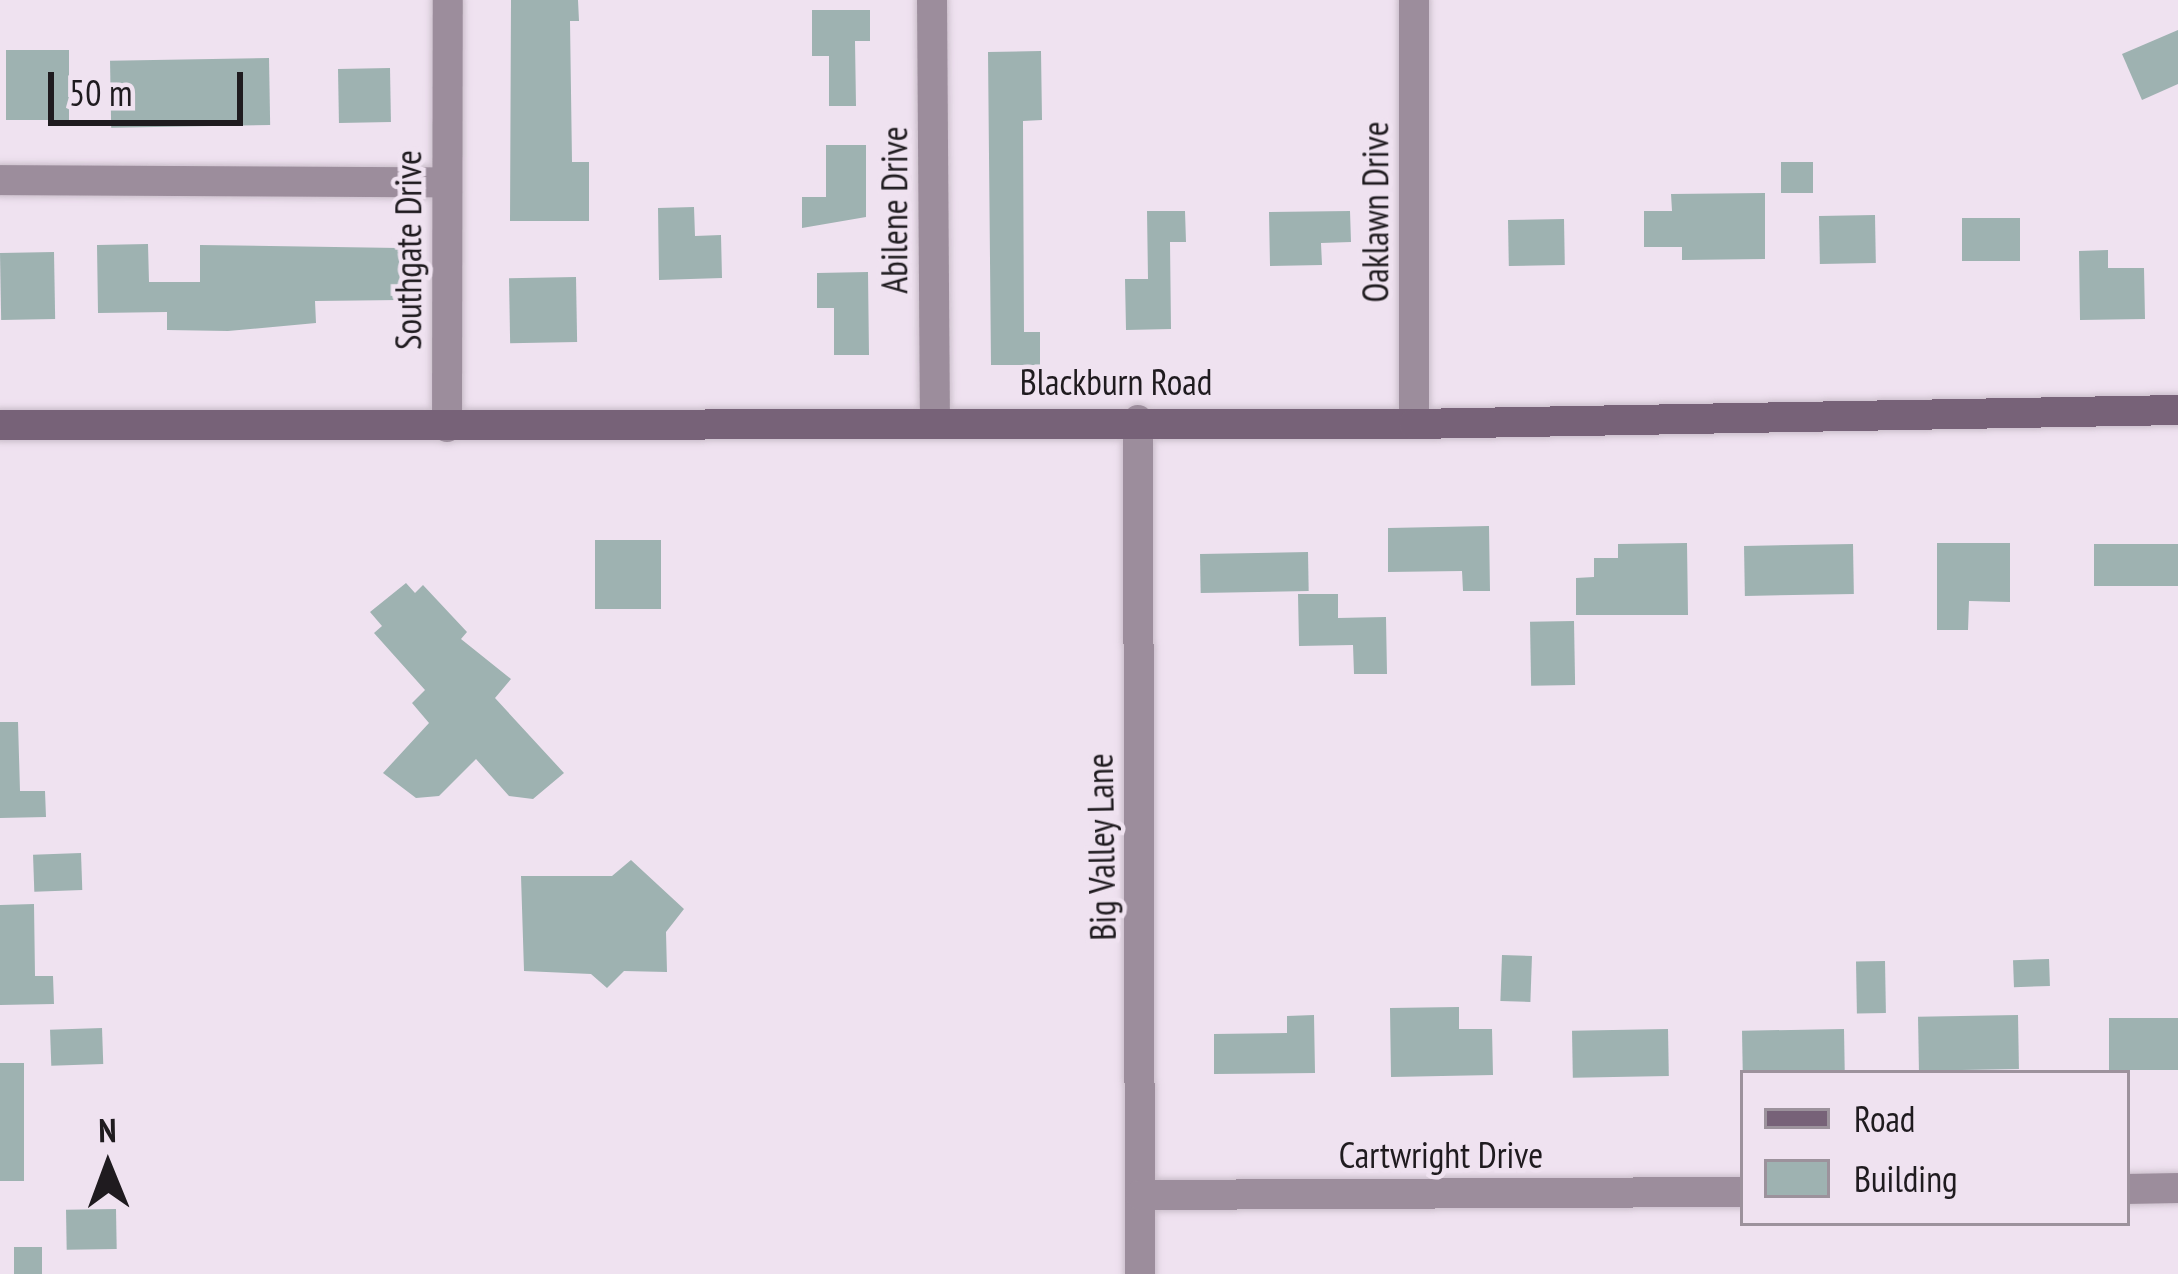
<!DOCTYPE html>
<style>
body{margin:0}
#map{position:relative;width:2178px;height:1274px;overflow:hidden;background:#efe2f0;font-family:"PT Sans Narrow",sans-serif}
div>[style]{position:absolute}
.building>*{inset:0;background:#9eb2b1;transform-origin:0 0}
.roads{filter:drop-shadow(0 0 3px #cabeca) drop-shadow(0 0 3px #cabeca)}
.minor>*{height:30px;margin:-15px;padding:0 15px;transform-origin:15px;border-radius:15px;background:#9c8d9c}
.secondary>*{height:30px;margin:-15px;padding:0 15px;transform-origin:15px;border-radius:15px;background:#776278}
span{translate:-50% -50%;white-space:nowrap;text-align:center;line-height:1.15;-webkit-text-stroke:9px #efe2f0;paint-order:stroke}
.street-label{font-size:36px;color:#1f1b1f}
.legend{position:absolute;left:1740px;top:1070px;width:390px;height:156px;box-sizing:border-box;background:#efe2f0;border:3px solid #9c929c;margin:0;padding:15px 21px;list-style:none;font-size:36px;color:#1f1b1f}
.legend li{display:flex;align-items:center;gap:24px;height:60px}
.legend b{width:60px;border:3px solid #9c929c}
.north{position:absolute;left:48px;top:1106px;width:120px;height:120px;-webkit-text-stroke:9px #efe2f0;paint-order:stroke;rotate:359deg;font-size:33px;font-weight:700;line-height:48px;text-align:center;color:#1f1b1f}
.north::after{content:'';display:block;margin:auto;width:42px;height:54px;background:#1f1b1f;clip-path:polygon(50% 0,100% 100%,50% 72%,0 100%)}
.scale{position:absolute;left:48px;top:72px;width:195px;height:54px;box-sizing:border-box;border:6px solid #1f1b1f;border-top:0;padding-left:15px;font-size:36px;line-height:42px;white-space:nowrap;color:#1f1b1f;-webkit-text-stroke:9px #efe2f0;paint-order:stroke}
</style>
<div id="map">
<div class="building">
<div style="clip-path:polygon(511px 0,578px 0,579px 21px,570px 21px,572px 162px,589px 162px,589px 221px,510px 221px)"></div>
<div style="clip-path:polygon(812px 10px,870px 10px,870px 41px,855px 41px,856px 106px,829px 106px,829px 56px,812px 56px)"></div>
<div style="clip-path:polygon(2178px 30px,2178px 84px,2142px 100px,2122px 54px)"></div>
<div style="left:6px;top:50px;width:63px;height:70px"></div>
<div style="clip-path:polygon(1041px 51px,1042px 120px,1023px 121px,1024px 332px,1040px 332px,1040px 365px,991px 365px,988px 52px)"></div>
<div style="left:269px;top:58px;width:67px;height:159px;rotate:89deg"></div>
<div style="left:390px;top:68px;width:54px;height:52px;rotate:89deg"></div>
<div style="clip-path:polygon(826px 145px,866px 145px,866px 217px,802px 228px,802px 197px,826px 197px)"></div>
<div style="left:1781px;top:162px;width:32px;height:31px"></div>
<div style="clip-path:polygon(1765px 193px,1765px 259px,1682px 260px,1682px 247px,1644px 247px,1644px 211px,1672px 211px,1671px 194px)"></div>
<div style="clip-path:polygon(694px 207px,695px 236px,721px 235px,722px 278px,659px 280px,658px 208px)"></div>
<div style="clip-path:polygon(1147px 211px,1185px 211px,1186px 242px,1170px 242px,1171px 329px,1126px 330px,1125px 279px,1148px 279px)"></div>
<div style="clip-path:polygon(1350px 211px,1351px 242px,1321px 243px,1322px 265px,1270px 266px,1269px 212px)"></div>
<div style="left:1875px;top:215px;width:48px;height:56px;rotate:89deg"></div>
<div style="left:2020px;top:218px;width:43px;height:58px;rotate:90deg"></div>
<div style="left:1564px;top:219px;width:46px;height:56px;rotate:89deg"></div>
<div style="clip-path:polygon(148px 244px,149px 282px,200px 282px,200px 245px,399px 248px,400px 300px,315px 301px,316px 323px,228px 331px,167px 330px,167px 312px,98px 313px,97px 245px)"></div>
<div style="clip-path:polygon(2108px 250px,2108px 268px,2144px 268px,2145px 319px,2080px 320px,2079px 251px)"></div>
<div style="left:54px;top:252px;width:67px;height:54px;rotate:89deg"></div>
<div style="clip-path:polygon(868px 272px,869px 355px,834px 355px,834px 308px,817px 308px,817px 273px)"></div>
<div style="left:576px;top:277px;width:65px;height:67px;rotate:89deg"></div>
<div style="clip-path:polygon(1489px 526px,1490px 591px,1463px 591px,1462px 571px,1388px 572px,1388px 528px)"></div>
<div style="left:595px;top:540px;width:66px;height:69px"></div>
<div style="clip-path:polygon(1687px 543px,1688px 615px,1576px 615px,1576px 578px,1594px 577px,1594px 558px,1618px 558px,1618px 544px)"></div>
<div style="clip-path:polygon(1937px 543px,2010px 543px,2010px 602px,1969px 601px,1968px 630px,1937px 630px)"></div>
<div style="left:1853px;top:544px;width:50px;height:109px;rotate:89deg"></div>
<div style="left:2178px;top:544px;width:42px;height:84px;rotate:90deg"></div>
<div style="left:1308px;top:552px;width:39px;height:108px;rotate:89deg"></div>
<div style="clip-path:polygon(406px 583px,415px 593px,423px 585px,467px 632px,461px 639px,511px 679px,495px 698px,564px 773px,533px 799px,509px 796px,476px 759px,439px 796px,416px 798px,383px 773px,429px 723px,412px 703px,425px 690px,374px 633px,382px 626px,370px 612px)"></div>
<div style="clip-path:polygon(1298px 594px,1338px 594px,1338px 618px,1386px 617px,1387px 674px,1354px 674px,1353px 645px,1299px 646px)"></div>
<div style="left:1574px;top:621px;width:64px;height:44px;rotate:89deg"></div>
<div style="clip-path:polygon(0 722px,18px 722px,20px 791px,45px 791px,46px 817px,0 818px)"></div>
<div style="left:81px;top:853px;width:37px;height:48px;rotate:88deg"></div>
<div style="clip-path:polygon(631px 860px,684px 909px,666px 932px,667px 972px,624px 971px,607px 988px,591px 974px,524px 971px,521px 876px,612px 876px)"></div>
<div style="clip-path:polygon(34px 904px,35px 976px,53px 976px,54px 1004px,0 1005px,0 905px)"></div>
<div style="left:1502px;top:955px;width:30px;height:46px;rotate:2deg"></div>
<div style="left:2049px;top:959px;width:27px;height:36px;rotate:88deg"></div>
<div style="left:1885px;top:961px;width:52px;height:29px;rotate:89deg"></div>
<div style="clip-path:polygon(1459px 1007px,1459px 1029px,1492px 1029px,1493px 1075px,1391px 1077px,1390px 1008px)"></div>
<div style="clip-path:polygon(1314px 1015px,1315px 1073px,1214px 1074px,1214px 1034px,1287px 1033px,1287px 1016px)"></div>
<div style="left:2018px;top:1015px;width:54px;height:100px;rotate:89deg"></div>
<div style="left:2178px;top:1018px;width:52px;height:69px;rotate:90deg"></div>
<div style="left:102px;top:1028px;width:36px;height:52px;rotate:88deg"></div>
<div style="left:1668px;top:1029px;width:47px;height:96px;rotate:89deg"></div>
<div style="left:1844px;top:1029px;width:41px;height:102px;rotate:89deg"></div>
<div style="left:0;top:1063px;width:24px;height:118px"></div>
<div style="left:116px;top:1209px;width:40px;height:50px;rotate:89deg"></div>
<div style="left:14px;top:1247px;width:28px;height:27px"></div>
</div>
<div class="roads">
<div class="minor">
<div style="left:932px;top:0;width:420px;rotate:89.6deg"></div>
<div style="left:1414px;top:0;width:424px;rotate:90deg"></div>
<div style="left:0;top:180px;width:447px;rotate:0.3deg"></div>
<div style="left:1138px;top:420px;width:854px;rotate:89.87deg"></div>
<div style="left:447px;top:427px;width:427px;rotate:-89.9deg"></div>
<div style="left:2127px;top:1189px;width:51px;rotate:-1.1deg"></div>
<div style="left:1140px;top:1195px;width:603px;rotate:-0.29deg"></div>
</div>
<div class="secondary">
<div style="left:0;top:425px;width:1414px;rotate:-0.04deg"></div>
<div style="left:1414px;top:424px;width:764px;rotate:-1.05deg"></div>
</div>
</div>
<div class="street-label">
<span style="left:894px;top:210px;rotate:-90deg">Abilene Drive</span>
<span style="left:1375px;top:212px;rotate:-90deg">Oaklawn Drive</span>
<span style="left:408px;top:250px;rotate:-90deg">Southgate Drive</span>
<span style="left:1116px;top:382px">Blackburn Road</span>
<span style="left:1101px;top:847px;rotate:-91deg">Big Valley Lane</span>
<span style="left:1441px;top:1155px">Cartwright Drive</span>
</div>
<ul class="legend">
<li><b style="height:15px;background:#776278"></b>Road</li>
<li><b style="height:33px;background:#9eb2b1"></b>Building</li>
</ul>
<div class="north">N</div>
<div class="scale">50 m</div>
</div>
